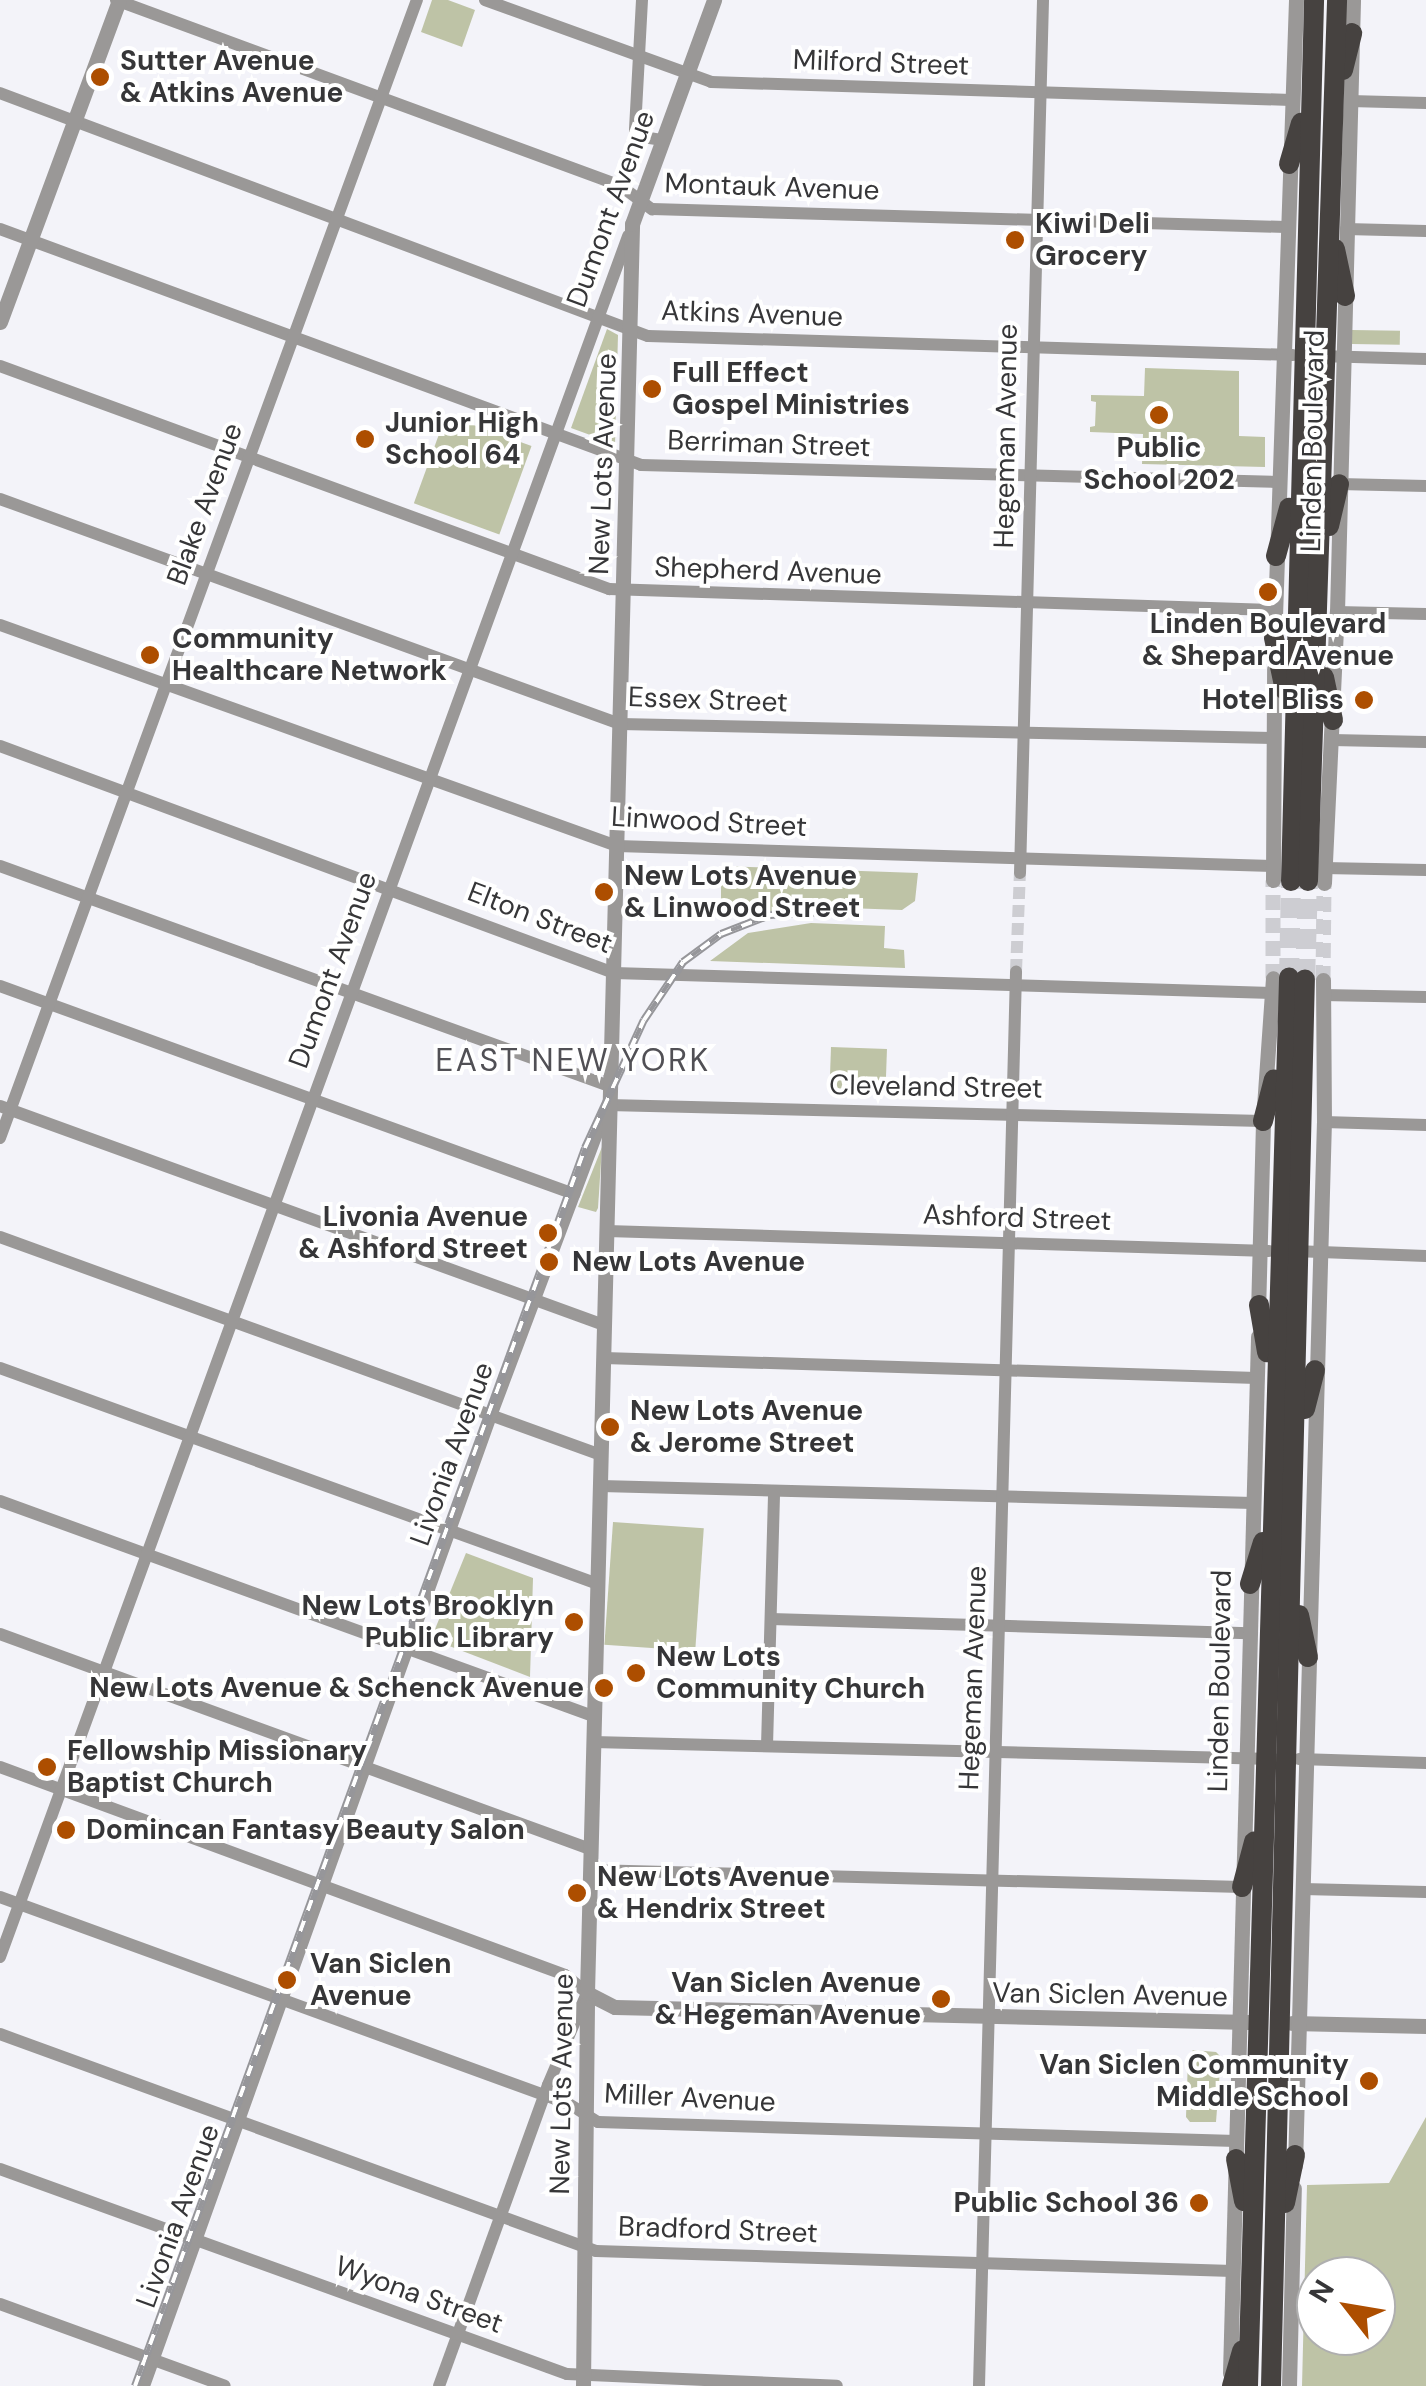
<!DOCTYPE html>
<style>
body{margin:0}
#map{position:relative;width:1426px;height:2386px;overflow:hidden;background:#f3f3f9;font-family:"DM Sans",sans-serif}
div>[style]{position:absolute}
.green>*{inset:0;background:#bec3a6;transform-origin:0 0}
.minor-tunnel>*{height:12px;margin-top:-6px;transform-origin:0;background:repeating-linear-gradient(90deg,#cdcdd2 0 12px,transparent 0 18px)}
.tertiary-tunnel>*{height:15px;margin-top:-7.5px;transform-origin:0;background:repeating-linear-gradient(90deg,#cdcdd2 0 15px,transparent 0 23px)}
.trunk-tunnel>*{height:20px;margin-top:-10px;transform-origin:0;background:repeating-linear-gradient(90deg,#cdcdd2 0 20px,transparent 0 30px)}
.minor>*{height:12px;margin:-6px;padding:0 6px;transform-origin:6px;border-radius:6px;background:#9a9897}
.tertiary>*{height:15px;margin:-7.5px;padding:0 7.5px;transform-origin:7.5px;border-radius:7.5px;background:#9a9897}
.trunk>*{height:20px;margin:-10px;padding:0 10px;transform-origin:10px;border-radius:10px;background:#464240}
.rail>*{height:8px;margin-top:-4px;transform-origin:0;background:repeating-linear-gradient(90deg,#fff 0 11px,#96969a 0 22px);box-sizing:border-box;border-block:2px solid #96969a}
.dots>*{width:28px;height:28px;translate:-50% -50%;box-sizing:border-box;border:5px solid #fff;border-radius:50%}
span{translate:-50% -50%;white-space:nowrap;text-align:center;line-height:1.15;-webkit-text-stroke:8px #fff;paint-order:stroke}
.poi-label{font-size:28px;color:#363638;font-weight:700}
.left{translate:0 -50%;text-align:left}
.right{translate:-100% -50%;text-align:right}
.street-label{font-size:28px;color:#363638}
.quarter-label{font-size:32px;color:#515055;letter-spacing:2.5px}
.north{position:absolute;left:1296px;top:2256px;width:100px;height:100px;box-sizing:border-box;background:#fff;border:2px solid #afafaf;border-radius:50%;rotate:301deg;font-size:28px;font-weight:700;line-height:40px;text-align:center;color:#363638}
.north::after{content:'';display:block;margin:auto;width:35px;height:45px;background:#ad4e00;clip-path:polygon(50% 0,100% 100%,50% 72%,0 100%)}
</style>
<div id="map">
<div class="green">
<div style="clip-path:polygon(432px 0,448px 0,475px 10px,462px 47px,421px 32px)"></div>
<div style="clip-path:polygon(607px 329px,618px 335px,615px 444px,571px 428px)"></div>
<div style="left:1352px;top:330px;width:48px;height:14px;rotate:1deg"></div>
<div style="clip-path:polygon(1145px 368px,1239px 371px,1239px 436px,1265px 437px,1265px 467px,1142px 464px,1143px 434px,1090px 432px,1090px 427px,1095px 426px,1096px 402px,1091px 401px,1091px 395px,1144px 396px)"></div>
<div style="left:446px;top:415px;width:91px;height:94px;rotate:20deg"></div>
<div style="clip-path:polygon(721px 866px,918px 873px,915px 901px,902px 910px,820px 907px,745px 916px,721px 910px)"></div>
<div style="clip-path:polygon(811px 923px,885px 926px,884px 948px,904px 950px,905px 968px,710px 961px,748px 933px)"></div>
<div style="left:831px;top:1047px;width:56px;height:45px;rotate:2deg"></div>
<div style="clip-path:polygon(602px 1147px,598px 1208px,596px 1212px,578px 1207px)"></div>
<div style="left:613px;top:1522px;width:91px;height:123px;rotate:4deg"></div>
<div style="clip-path:polygon(466px 1553px,533px 1578px,530px 1677px,431px 1639px)"></div>
<div style="clip-path:polygon(1193px 2050px,1216px 2052px,1221px 2057px,1216px 2122px,1190px 2122px,1186px 2117px,1188px 2058px)"></div>
<div style="clip-path:polygon(evenodd,1426px 2117px,1426px 2386px,1302px 2386px,1307px 2185px,1389px 2183px,1426px 2117px,1316px 2276px,1376px 2276px,1376px 2336px,1316px 2336px,1316px 2276px)"></div>
</div>
<div class="minor-tunnel">
<div style="left:1016px;top:971px;width:98px;rotate:-87.7deg"></div>
</div>
<div class="tertiary-tunnel">
<div style="left:1273px;top:978px;width:98px;rotate:-90deg"></div>
<div style="left:1323px;top:980px;width:97px;rotate:-89.4deg"></div>
</div>
<div class="trunk-tunnel">
<div style="left:1289px;top:978px;width:97px;rotate:-88.8deg"></div>
<div style="left:1305px;top:979px;width:98px;rotate:-88.2deg"></div>
</div>
<div class="minor">
<div style="left:116px;top:0;width:538px;rotate:20.22deg"></div>
<div style="left:621px;top:186px;width:39px;rotate:37deg"></div>
<div style="left:652px;top:209px;width:634px;rotate:1.63deg"></div>
<div style="left:485px;top:0;width:240px;rotate:19.9deg"></div>
<div style="left:711px;top:82px;width:580px;rotate:1.78deg"></div>
<div style="left:642px;top:0;width:130px;rotate:93.1deg"></div>
<div style="left:635px;top:130px;width:11px;rotate:41deg"></div>
<div style="left:643px;top:137px;width:20px;rotate:9deg"></div>
<div style="left:0;top:93px;width:692px;rotate:20.56deg"></div>
<div style="left:648px;top:336px;width:645px;rotate:1.69deg"></div>
<div style="left:1350px;top:101px;width:76px;rotate:1.5deg"></div>
<div style="left:0;top:229px;width:683px;rotate:20.21deg"></div>
<div style="left:641px;top:465px;width:638px;rotate:1.53deg"></div>
<div style="left:1346px;top:229px;width:80px;rotate:1.4deg"></div>
<div style="left:1318px;top:356px;width:108px;rotate:1.6deg"></div>
<div style="left:0;top:366px;width:649px;rotate:20.11deg"></div>
<div style="left:609px;top:589px;width:665px;rotate:1.81deg"></div>
<div style="left:1339px;top:484px;width:87px;rotate:1.3deg"></div>
<div style="left:0;top:499px;width:660px;rotate:19.95deg"></div>
<div style="left:620px;top:724px;width:654px;rotate:1.23deg"></div>
<div style="left:1337px;top:612px;width:89px;rotate:1.3deg"></div>
<div style="left:0;top:625px;width:655px;rotate:19.71deg"></div>
<div style="left:617px;top:846px;width:656px;rotate:1.75deg"></div>
<div style="left:1332px;top:740px;width:94px;rotate:1.2deg"></div>
<div style="left:0;top:746px;width:655px;rotate:20.29deg"></div>
<div style="left:614px;top:973px;width:658px;rotate:1.74deg"></div>
<div style="left:0;top:866px;width:648px;rotate:19.86deg"></div>
<div style="left:1324px;top:868px;width:102px;rotate:1.1deg"></div>
<div style="left:1020px;top:873px;width:873px;rotate:-88.49deg"></div>
<div style="left:0;top:986px;width:611px;rotate:19.92deg"></div>
<div style="left:1323px;top:995px;width:103px;rotate:1.1deg"></div>
<div style="left:0;top:1106px;width:642px;rotate:19.93deg"></div>
<div style="left:1324px;top:1122px;width:102px;rotate:1.7deg"></div>
<div style="left:0;top:1138px;width:1212px;rotate:-69.88deg"></div>
<div style="left:607px;top:1231px;width:662px;rotate:1.73deg"></div>
<div style="left:0;top:1237px;width:639px;rotate:19.94deg"></div>
<div style="left:1294px;top:1251px;width:132px;rotate:2.2deg"></div>
<div style="left:604px;top:1358px;width:653px;rotate:1.75deg"></div>
<div style="left:0;top:1368px;width:636px;rotate:19.86deg"></div>
<div style="left:601px;top:1486px;width:652px;rotate:1.49deg"></div>
<div style="left:0;top:1501px;width:631px;rotate:19.93deg"></div>
<div style="left:771px;top:1619px;width:478px;rotate:1.7deg"></div>
<div style="left:0;top:1634px;width:628px;rotate:20.02deg"></div>
<div style="left:593px;top:1742px;width:681px;rotate:1.43deg"></div>
<div style="left:767px;top:1746px;width:255px;rotate:-88.4deg"></div>
<div style="left:1299px;top:1759px;width:127px;rotate:1.8deg"></div>
<div style="left:0;top:1767px;width:602px;rotate:20.21deg"></div>
<div style="left:565px;top:1975px;width:28px;rotate:39deg"></div>
<div style="left:587px;top:1993px;width:100px;rotate:113deg"></div>
<div style="left:548px;top:2085px;width:320px;rotate:109.9deg"></div>
<div style="left:590px;top:1870px;width:652px;rotate:1.49deg"></div>
<div style="left:1303px;top:1889px;width:123px;rotate:1.4deg"></div>
<div style="left:0;top:1897px;width:605px;rotate:19.99deg"></div>
<div style="left:569px;top:2104px;width:34px;rotate:32deg"></div>
<div style="left:598px;top:2122px;width:638px;rotate:1.71deg"></div>
<div style="left:0;top:1957px;width:1832px;rotate:-69.95deg"></div>
<div style="left:0;top:2034px;width:634px;rotate:20.01deg"></div>
<div style="left:596px;top:2251px;width:637px;rotate:1.8deg"></div>
<div style="left:0;top:2169px;width:603px;rotate:19.88deg"></div>
<div style="left:567px;top:2374px;width:270px;rotate:2.5deg"></div>
<div style="left:0;top:2304px;width:239px;rotate:20deg"></div>
<div style="left:144px;top:2386px;width:1030px;rotate:-70.32deg"></div>
<div style="left:491px;top:1416px;width:332px;rotate:-69.4deg"></div>
<div style="left:608px;top:1105px;width:655px;rotate:1.4deg"></div>
<div style="left:979px;top:2386px;width:1415px;rotate:-88.5deg"></div>
</div>
<div class="tertiary">
<div style="left:0;top:322px;width:343px;rotate:-69.7deg"></div>
<div style="left:1274px;top:646px;width:646px;rotate:-88.05deg"></div>
<div style="left:1273px;top:880px;width:211px;rotate:-89.7deg"></div>
<div style="left:1324px;top:883px;width:271px;rotate:-87.3deg"></div>
<div style="left:1337px;top:612px;width:612px;rotate:-88.5deg"></div>
<div style="left:1258px;top:1313px;width:192px;rotate:-88.5deg"></div>
<div style="left:1263px;top:1121px;width:143px;rotate:-86deg"></div>
<div style="left:587px;top:1993px;width:31px;rotate:27deg"></div>
<div style="left:615px;top:2007px;width:634px;rotate:1.36deg"></div>
<div style="left:1292px;top:2023px;width:134px;rotate:1.3deg"></div>
<div style="left:1295px;top:2165px;width:1043px;rotate:-88.41deg"></div>
<div style="left:1324px;top:1122px;width:142px;rotate:-90.4deg"></div>
<div style="left:1230px;top:2373px;width:1037px;rotate:-88.45deg"></div>
<div style="left:583px;top:2386px;width:393px;rotate:-89.4deg"></div>
<div style="left:587px;top:1993px;width:1770px;rotate:-88.54deg"></div>
<div style="left:632px;top:224px;width:239px;rotate:-69.9deg"></div>
<div style="left:1289px;top:2386px;width:198px;rotate:-88.6deg"></div>
</div>
<div class="trunk">
<div style="left:1343px;top:70px;width:38px;rotate:-76deg"></div>
<div style="left:1289px;top:164px;width:43px;rotate:-73.7deg"></div>
<div style="left:1335px;top:249px;width:48px;rotate:78deg"></div>
<div style="left:1329px;top:526px;width:43px;rotate:-76.6deg"></div>
<div style="left:1276px;top:556px;width:50px;rotate:-74.8deg"></div>
<div style="left:1274px;top:638px;width:53px;rotate:78.1deg"></div>
<div style="left:1324px;top:677px;width:44px;rotate:78.2deg"></div>
<div style="left:1291px;top:881px;width:881px;rotate:-88.5deg"></div>
<div style="left:1308px;top:881px;width:881px;rotate:-88.11deg"></div>
<div style="left:1263px;top:1121px;width:43px;rotate:-75.3deg"></div>
<div style="left:1259px;top:1305px;width:48px;rotate:80.3deg"></div>
<div style="left:1305px;top:1409px;width:40px;rotate:-75.6deg"></div>
<div style="left:1250px;top:1584px;width:44px;rotate:-72.8deg"></div>
<div style="left:1299px;top:1615px;width:43px;rotate:77.9deg"></div>
<div style="left:1242px;top:1887px;width:47px;rotate:-75.1deg"></div>
<div style="left:1236px;top:2159px;width:43px;rotate:79.2deg"></div>
<div style="left:1285px;top:2203px;width:49px;rotate:-78.2deg"></div>
<div style="left:1232px;top:2386px;width:37px;rotate:-74deg"></div>
<div style="left:1248px;top:2386px;width:1409px;rotate:-88.33deg"></div>
<div style="left:1271px;top:2386px;width:1407px;rotate:-88.62deg"></div>
</div>
<div class="rail">
<div style="left:135px;top:2386px;width:1317px;rotate:-70.02deg"></div>
<div style="left:585px;top:1148px;width:141px;rotate:-65.3deg"></div>
<div style="left:644px;top:1020px;width:70px;rotate:-56.1deg"></div>
<div style="left:683px;top:962px;width:47px;rotate:-36.4deg"></div>
<div style="left:721px;top:934px;width:53px;rotate:-21.2deg"></div>
<div style="left:770px;top:915px;width:52px;rotate:-3.3deg"></div>
</div>
<div class="dots">
<div style="left:100px;top:77px;background:#ad4e00"></div>
<div style="left:1015px;top:240px;background:#ad4e00"></div>
<div style="left:652px;top:389px;background:#ad4e00"></div>
<div style="left:1159px;top:415px;background:#ad4e00"></div>
<div style="left:365px;top:439px;background:#ad4e00"></div>
<div style="left:1268px;top:592px;background:#ad4e00"></div>
<div style="left:150px;top:655px;background:#ad4e00"></div>
<div style="left:1364px;top:700px;background:#ad4e00"></div>
<div style="left:604px;top:892px;background:#ad4e00"></div>
<div style="left:548px;top:1233px;background:#ad4e00"></div>
<div style="left:549px;top:1262px;background:#ad4e00"></div>
<div style="left:610px;top:1427px;background:#ad4e00"></div>
<div style="left:574px;top:1622px;background:#ad4e00"></div>
<div style="left:636px;top:1673px;background:#ad4e00"></div>
<div style="left:604px;top:1688px;background:#ad4e00"></div>
<div style="left:47px;top:1767px;background:#ad4e00"></div>
<div style="left:66px;top:1830px;background:#ad4e00"></div>
<div style="left:577px;top:1893px;background:#ad4e00"></div>
<div style="left:287px;top:1980px;background:#ad4e00"></div>
<div style="left:941px;top:1999px;background:#ad4e00"></div>
<div style="left:1369px;top:2081px;background:#ad4e00"></div>
<div style="left:1199px;top:2203px;background:#ad4e00"></div>
</div>
<div class="poi-label">
<span class="left" style="left:120px;top:77px">Sutter Avenue<br>&amp; Atkins Avenue</span>
<span class="left" style="left:1035px;top:240px">Kiwi Deli<br>Grocery</span>
<span class="left" style="left:672px;top:389px">Full Effect<br>Gospel Ministries</span>
<span class="left" style="left:385px;top:439px">Junior High<br>School 64</span>
<span style="left:1159px;top:464px">Public<br>School 202</span>
<span style="left:1268px;top:640px">Linden Boulevard<br>&amp; Shepard Avenue</span>
<span class="left" style="left:172px;top:655px">Community<br>Healthcare Network</span>
<span class="right" style="left:1344px;top:700px">Hotel Bliss</span>
<span class="left" style="left:624px;top:892px">New Lots Avenue<br>&amp; Linwood Street</span>
<span class="right" style="left:528px;top:1233px">Livonia Avenue<br>&amp; Ashford Street</span>
<span class="left" style="left:572px;top:1262px">New Lots Avenue</span>
<span class="left" style="left:630px;top:1427px">New Lots Avenue<br>&amp; Jerome Street</span>
<span class="right" style="left:554px;top:1622px">New Lots Brooklyn<br>Public Library</span>
<span class="left" style="left:656px;top:1673px">New Lots<br>Community Church</span>
<span class="right" style="left:584px;top:1688px">New Lots Avenue &amp; Schenck Avenue</span>
<span class="left" style="left:67px;top:1767px">Fellowship Missionary<br>Baptist Church</span>
<span class="left" style="left:86px;top:1830px">Domincan Fantasy Beauty Salon</span>
<span class="left" style="left:597px;top:1893px">New Lots Avenue<br>&amp; Hendrix Street</span>
<span class="left" style="left:310px;top:1980px">Van Siclen<br>Avenue</span>
<span class="right" style="left:921px;top:1999px">Van Siclen Avenue<br>&amp; Hegeman Avenue</span>
<span class="right" style="left:1349px;top:2081px">Van Siclen Community<br>Middle School</span>
<span class="right" style="left:1179px;top:2203px">Public School 36</span>
</div>
<div class="street-label">
<span style="left:881px;top:63px;rotate:2deg">Milford Street</span>
<span style="left:772px;top:187px;rotate:2deg">Montauk Avenue</span>
<span style="left:611px;top:209px;rotate:-70deg">Dumont Avenue</span>
<span style="left:752px;top:314px;rotate:2deg">Atkins Avenue</span>
<span style="left:1006px;top:436px;rotate:-89deg">Hegeman Avenue</span>
<span style="left:1313px;top:441px;rotate:-89deg">Linden Boulevard</span>
<span style="left:769px;top:444px;rotate:2deg">Berriman Street</span>
<span style="left:603px;top:464px;rotate:-88deg">New Lots Avenue</span>
<span style="left:205px;top:504px;rotate:-70deg">Blake Avenue</span>
<span style="left:768px;top:571px;rotate:2deg">Shepherd Avenue</span>
<span style="left:708px;top:700px;rotate:2deg">Essex Street</span>
<span style="left:709px;top:822px;rotate:3deg">Linwood Street</span>
<span style="left:540px;top:918px;rotate:21deg">Elton Street</span>
<span style="left:333px;top:970px;rotate:-70deg">Dumont Avenue</span>
<span style="left:936px;top:1087px;rotate:1deg">Cleveland Street</span>
<span style="left:1017px;top:1218px;rotate:2deg">Ashford Street</span>
<span style="left:452px;top:1454px;rotate:-70deg">Livonia Avenue</span>
<span style="left:973px;top:1678px;rotate:-88deg">Hegeman Avenue</span>
<span style="left:1220px;top:1681px;rotate:-89deg">Linden Boulevard</span>
<span style="left:1110px;top:1995px;rotate:1deg">Van Siclen Avenue</span>
<span style="left:562px;top:2084px;rotate:-89deg">New Lots Avenue</span>
<span style="left:690px;top:2098px;rotate:3deg">Miller Avenue</span>
<span style="left:178px;top:2216px;rotate:-70deg">Livonia Avenue</span>
<span style="left:718px;top:2230px;rotate:2deg">Bradford Street</span>
<span style="left:419px;top:2295px;rotate:20deg">Wyona Street</span>
</div>
<div class="quarter-label">
<span style="left:573px;top:1060px">EAST NEW YORK</span>
</div>
<div class="north">N</div>
</div>
